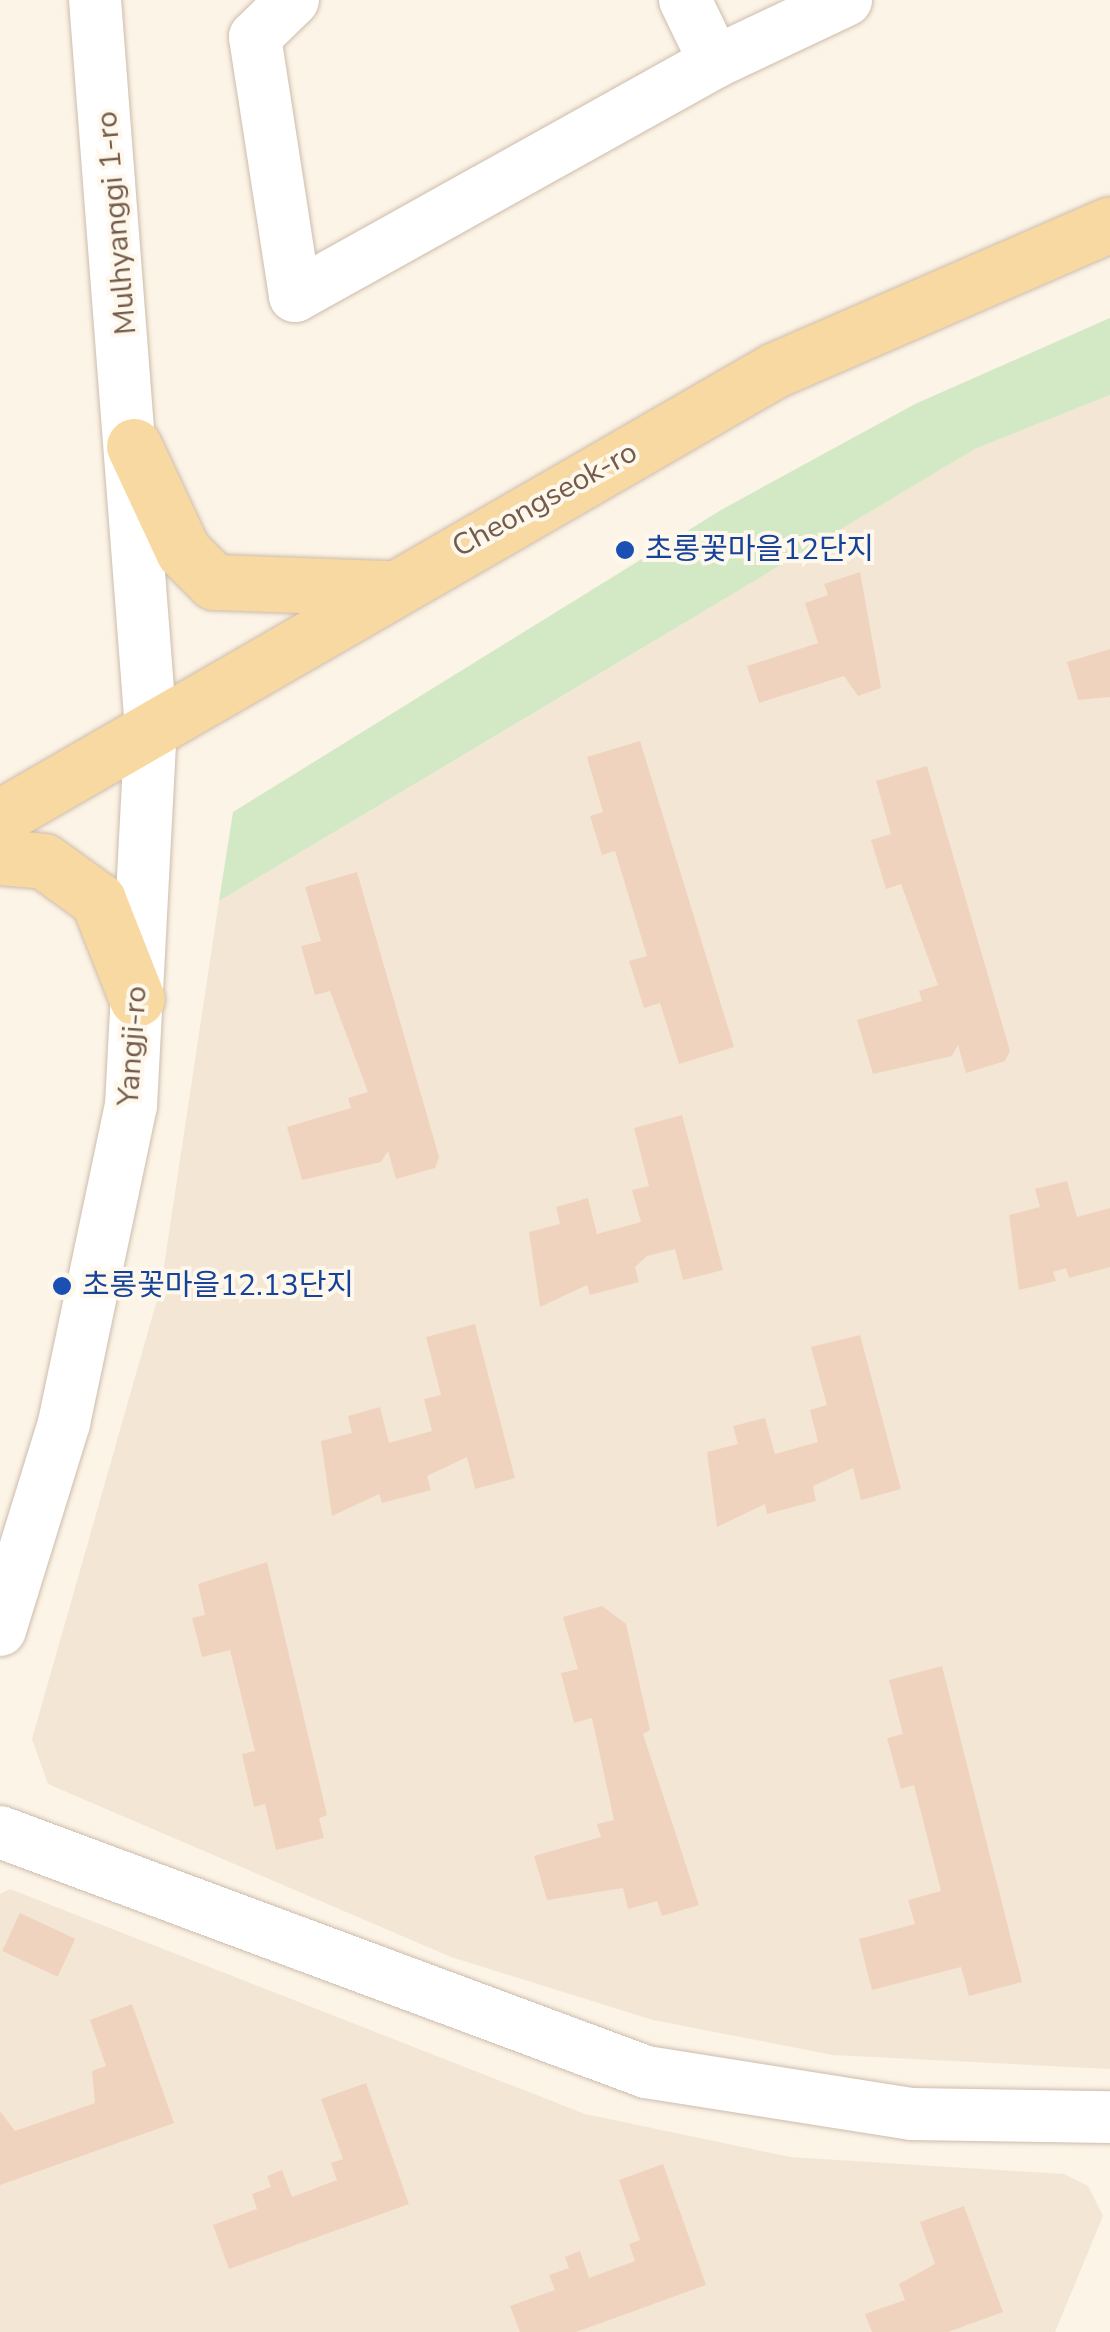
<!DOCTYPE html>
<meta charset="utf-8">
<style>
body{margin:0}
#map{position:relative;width:1110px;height:2332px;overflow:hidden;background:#fcf4e6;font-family:"Nunito Sans","Noto Sans KR",sans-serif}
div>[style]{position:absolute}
.residential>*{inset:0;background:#f3e6d5}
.green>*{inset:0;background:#d3e9c5}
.building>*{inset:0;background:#f0d3be;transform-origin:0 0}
.roads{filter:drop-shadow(0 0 2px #cdbcad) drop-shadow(0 0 2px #cdbcad)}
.minor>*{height:52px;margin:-26px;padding:0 26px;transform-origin:26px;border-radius:26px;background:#fff}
.major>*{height:55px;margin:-27.5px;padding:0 27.5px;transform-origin:27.5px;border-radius:27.5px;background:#f8d9a1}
.dots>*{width:28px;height:28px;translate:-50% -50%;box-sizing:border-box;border:5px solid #fef8ec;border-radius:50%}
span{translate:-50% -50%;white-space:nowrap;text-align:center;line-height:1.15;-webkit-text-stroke:8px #fef8ec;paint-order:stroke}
.street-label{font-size:30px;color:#745b4b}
.transit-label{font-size:30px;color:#164399}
.left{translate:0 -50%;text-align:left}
</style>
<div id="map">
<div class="residential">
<div style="clip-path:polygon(1110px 395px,1110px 2069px,833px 2055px,653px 2020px,451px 1957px,48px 1784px,32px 1739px,161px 1286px,219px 901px,975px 449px)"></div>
<div style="clip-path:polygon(10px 1889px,585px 2114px,790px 2157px,1064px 2174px,1088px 2186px,1103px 2216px,1055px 2332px,0 2332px,0 1894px)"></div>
</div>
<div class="green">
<div style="clip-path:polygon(1110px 318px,1110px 395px,975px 449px,219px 901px,233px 812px,721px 510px,915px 404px)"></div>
</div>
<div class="building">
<div style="clip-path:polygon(860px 572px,881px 688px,858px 696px,844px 676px,759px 703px,747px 666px,818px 643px,805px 603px,828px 595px,824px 584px)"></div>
<div style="clip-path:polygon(1110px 649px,1110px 697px,1078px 700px,1067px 662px)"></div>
<div style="clip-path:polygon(640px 741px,734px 1047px,679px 1064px,660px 1003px,644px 1008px,629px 961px,647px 956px,615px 851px,602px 855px,590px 816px,603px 812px,587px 757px)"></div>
<div style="clip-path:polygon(927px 766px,1010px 1051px,1005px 1061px,966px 1073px,958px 1045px,952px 1056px,873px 1074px,857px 1020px,922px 1001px,919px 991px,938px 985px,901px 884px,886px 889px,871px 840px,891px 834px,876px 781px)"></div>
<div style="clip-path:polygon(357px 872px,439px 1157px,435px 1168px,396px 1179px,388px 1151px,381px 1162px,302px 1180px,287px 1127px,351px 1108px,348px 1098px,368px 1092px,330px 991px,315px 995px,301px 946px,321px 941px,305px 887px)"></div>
<div style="clip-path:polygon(682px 1115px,723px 1270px,683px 1280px,675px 1249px,647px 1256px,635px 1267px,639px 1282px,590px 1295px,587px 1285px,540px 1307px,529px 1232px,560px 1224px,556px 1207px,588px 1198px,597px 1234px,641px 1222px,632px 1190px,649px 1186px,634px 1128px)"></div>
<div style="clip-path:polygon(1067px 1181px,1077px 1217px,1110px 1208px,1110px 1267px,1069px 1278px,1066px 1268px,1053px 1272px,1056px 1281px,1019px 1290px,1009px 1215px,1040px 1207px,1035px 1189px)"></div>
<div style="clip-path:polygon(475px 1324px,515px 1478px,475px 1489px,467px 1457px,427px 1476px,431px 1490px,382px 1503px,379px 1494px,332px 1516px,321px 1441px,352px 1433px,348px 1416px,380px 1407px,389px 1443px,432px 1431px,424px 1399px,441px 1395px,426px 1337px)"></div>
<div style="clip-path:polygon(860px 1335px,901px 1489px,861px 1500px,853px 1468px,813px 1486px,816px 1501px,767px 1514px,765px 1504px,717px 1527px,707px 1452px,738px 1444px,733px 1426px,765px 1418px,775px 1454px,818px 1442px,810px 1410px,827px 1405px,811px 1347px)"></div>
<div style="clip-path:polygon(267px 1562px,327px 1815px,319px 1818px,324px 1838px,276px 1850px,265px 1804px,254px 1807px,242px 1754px,255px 1751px,230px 1650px,202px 1657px,192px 1618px,205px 1615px,198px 1584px)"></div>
<div style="clip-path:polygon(602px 1606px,626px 1624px,650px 1730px,643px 1734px,699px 1905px,662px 1916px,657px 1901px,628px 1909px,623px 1888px,547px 1900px,534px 1856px,601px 1837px,597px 1824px,614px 1820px,592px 1718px,574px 1723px,561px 1673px,578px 1669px,563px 1617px)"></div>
<div style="clip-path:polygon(942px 1666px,1022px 1982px,969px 1996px,961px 1967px,872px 1990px,859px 1939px,915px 1924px,908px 1900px,941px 1891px,914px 1785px,901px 1789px,887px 1738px,903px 1734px,889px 1680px)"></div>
<div style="left:20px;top:1913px;width:61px;height:42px;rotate:25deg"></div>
<div style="clip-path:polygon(132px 2004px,174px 2123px,0 2185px,0 2111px,15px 2131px,95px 2103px,92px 2071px,106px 2066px,90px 2020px)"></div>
<div style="clip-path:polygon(366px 2083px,409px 2204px,229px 2269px,213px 2225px,257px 2209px,252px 2194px,271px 2187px,267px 2176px,282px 2170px,292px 2197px,337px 2180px,331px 2163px,343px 2159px,321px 2099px)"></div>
<div style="clip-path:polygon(663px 2164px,706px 2285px,576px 2332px,520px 2332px,510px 2306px,555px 2290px,549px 2275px,569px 2268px,565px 2257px,580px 2251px,589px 2278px,635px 2261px,629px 2244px,640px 2240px,619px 2180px)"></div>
<div style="clip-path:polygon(964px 2206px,1003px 2312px,948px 2332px,872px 2332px,865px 2314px,905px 2300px,899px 2284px,935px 2264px,920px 2222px)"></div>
</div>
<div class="roads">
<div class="minor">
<div style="left:293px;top:0;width:53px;rotate:135.8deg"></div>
<div style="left:255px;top:37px;width:262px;rotate:81.2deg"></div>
<div style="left:295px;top:296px;width:481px;rotate:-29.1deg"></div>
<div style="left:715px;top:62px;width:145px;rotate:-25.3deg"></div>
<div style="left:685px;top:0;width:69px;rotate:64.2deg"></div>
<div style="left:0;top:1630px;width:217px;rotate:-72.8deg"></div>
<div style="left:64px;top:1423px;width:324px;rotate:-78.1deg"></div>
<div style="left:131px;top:1106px;width:378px;rotate:-87deg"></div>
<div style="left:151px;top:729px;width:731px;rotate:-94.39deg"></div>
<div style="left:0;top:1832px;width:689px;rotate:20.38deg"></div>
<div style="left:646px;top:2072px;width:268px;rotate:9deg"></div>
<div style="left:911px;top:2114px;width:199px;rotate:0.9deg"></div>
</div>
<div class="major">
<div style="left:134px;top:446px;width:116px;rotate:65deg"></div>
<div style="left:183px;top:551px;width:44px;rotate:45deg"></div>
<div style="left:214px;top:582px;width:171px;rotate:2deg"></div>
<div style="left:0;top:817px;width:895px;rotate:-29.98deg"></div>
<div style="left:775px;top:370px;width:365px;rotate:-23.5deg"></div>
<div style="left:0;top:857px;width:44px;rotate:5.2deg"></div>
<div style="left:44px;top:861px;width:67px;rotate:35.8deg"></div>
<div style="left:98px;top:900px;width:106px;rotate:68.5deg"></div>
</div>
</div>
<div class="dots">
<div style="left:625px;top:550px;background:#1a4fb4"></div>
<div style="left:62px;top:1286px;background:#1a4fb4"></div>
</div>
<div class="street-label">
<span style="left:117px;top:223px;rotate:-95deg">Mulhyanggi 1-ro</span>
<span style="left:545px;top:500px;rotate:-29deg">Cheongseok-ro</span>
<span style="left:133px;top:1046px;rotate:-86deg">Yangji-ro</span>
</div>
<div class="transit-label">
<span class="left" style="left:645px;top:550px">초롱꽃마을12단지</span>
<span class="left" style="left:82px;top:1286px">초롱꽃마을12.13단지</span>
</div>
</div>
